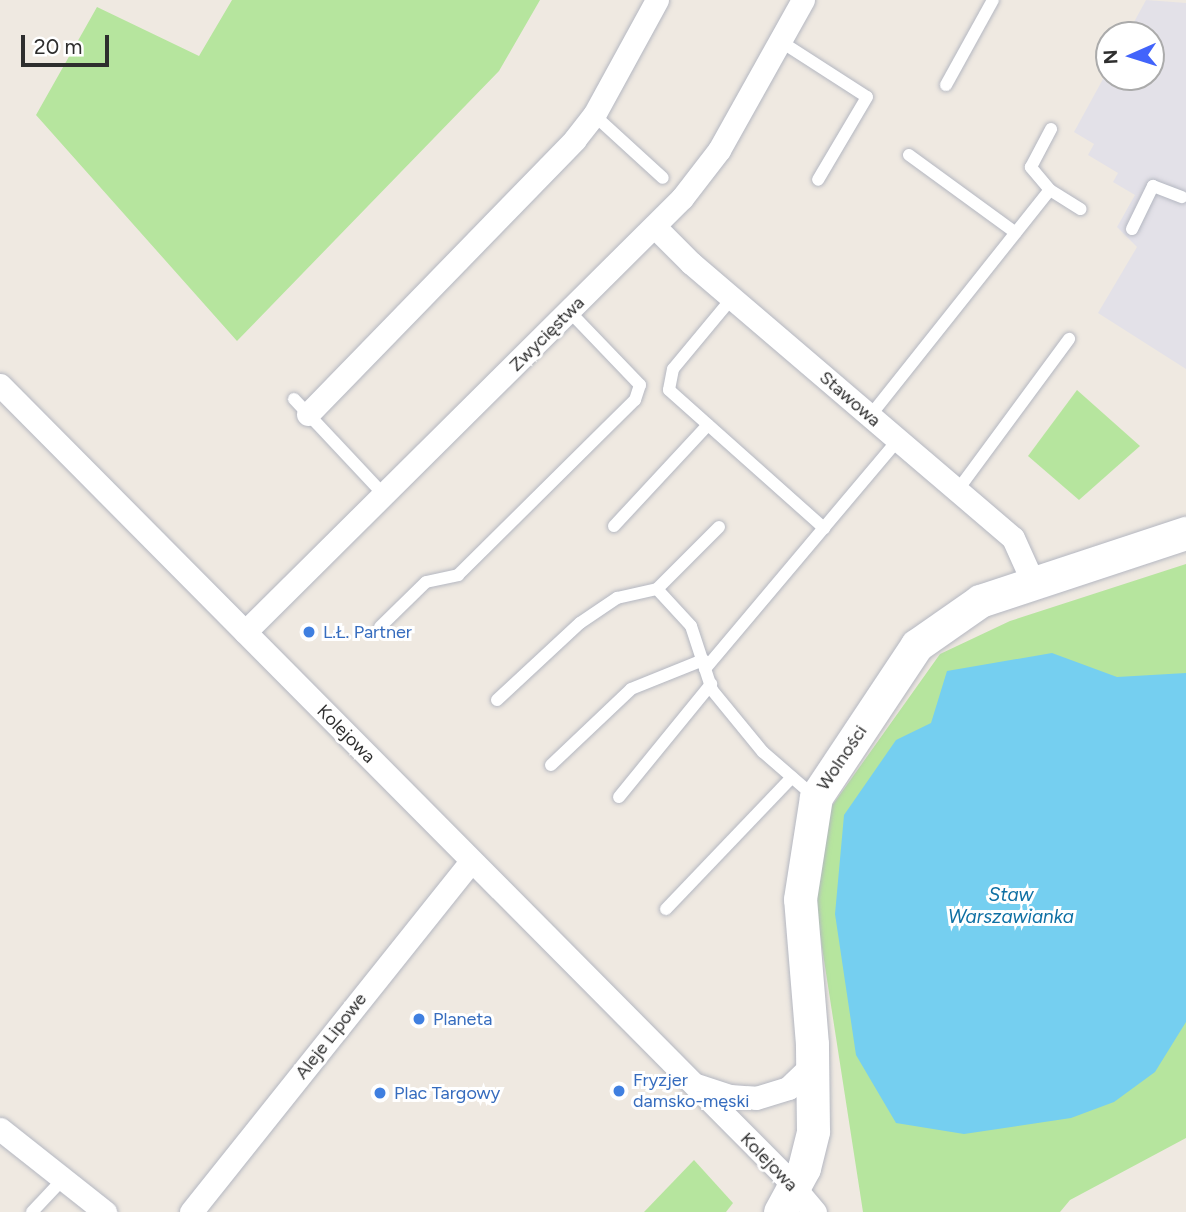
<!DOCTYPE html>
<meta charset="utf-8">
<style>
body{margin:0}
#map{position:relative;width:1186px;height:1212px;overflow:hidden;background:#efe9e1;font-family:Figtree,sans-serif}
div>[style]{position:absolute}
.industrial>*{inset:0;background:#e3e1e8}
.green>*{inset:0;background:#b6e59e}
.water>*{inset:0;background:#75cff0}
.roads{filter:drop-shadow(0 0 2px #b4b7c1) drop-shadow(0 0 2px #b4b7c1)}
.lane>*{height:12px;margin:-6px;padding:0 6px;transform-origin:6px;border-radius:6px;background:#fff}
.street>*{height:23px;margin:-11.5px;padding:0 11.5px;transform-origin:11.5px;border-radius:11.5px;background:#fff}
.secondary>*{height:33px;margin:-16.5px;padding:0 16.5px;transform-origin:16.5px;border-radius:16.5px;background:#fff}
.dots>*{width:19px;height:19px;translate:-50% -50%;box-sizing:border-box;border:4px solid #fff;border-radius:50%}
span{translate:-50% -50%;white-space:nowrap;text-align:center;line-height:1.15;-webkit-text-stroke:6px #fff;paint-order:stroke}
.street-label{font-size:18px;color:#2e2e2e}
.shop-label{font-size:18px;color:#366cbe}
.left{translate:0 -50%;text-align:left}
.water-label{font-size:19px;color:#0d6fa3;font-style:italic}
.north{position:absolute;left:1095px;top:21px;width:70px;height:70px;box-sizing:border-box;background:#fff;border:2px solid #ababab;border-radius:50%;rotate:267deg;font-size:19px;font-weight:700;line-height:28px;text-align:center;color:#2e2e2e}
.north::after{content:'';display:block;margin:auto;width:24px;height:32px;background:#4264fb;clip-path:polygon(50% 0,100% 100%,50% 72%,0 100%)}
.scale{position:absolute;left:21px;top:35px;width:88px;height:32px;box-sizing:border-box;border:4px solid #2e2e2e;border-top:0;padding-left:9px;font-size:21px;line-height:24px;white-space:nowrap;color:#2e2e2e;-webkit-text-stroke:5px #fff;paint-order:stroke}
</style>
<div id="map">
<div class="industrial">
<div style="clip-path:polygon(1146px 0,1186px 3px,1186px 369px,1098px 313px,1137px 247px,1117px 227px,1135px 195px,1113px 182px,1118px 173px,1088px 155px,1094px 144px,1074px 132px,1109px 68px,1109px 77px,1151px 77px,1151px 35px,1127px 35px)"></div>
</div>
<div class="green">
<div style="clip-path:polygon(232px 0,540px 0,499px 71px,237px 341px,36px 115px,97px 7px,199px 56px)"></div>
<div style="clip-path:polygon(1077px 390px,1140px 446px,1079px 500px,1028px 456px)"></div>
<div style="clip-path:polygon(1186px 564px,1186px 1138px,1070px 1200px,1060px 1212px,863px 1212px,815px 902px,829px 810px,940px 654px,1010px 621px)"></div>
<div style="clip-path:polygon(694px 1160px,733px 1203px,726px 1212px,644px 1212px)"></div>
</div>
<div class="water">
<div style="clip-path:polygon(1052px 653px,1117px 677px,1186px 673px,1186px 1022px,1155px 1072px,1114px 1102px,1071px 1118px,964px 1134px,896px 1123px,856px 1055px,835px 914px,844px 815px,896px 740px,931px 723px,947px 671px)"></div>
</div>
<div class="roads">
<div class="lane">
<div style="left:780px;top:41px;width:103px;rotate:32.8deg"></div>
<div style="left:867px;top:97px;width:96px;rotate:120.6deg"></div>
<div style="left:946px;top:85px;width:97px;rotate:-61.1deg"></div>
<div style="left:594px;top:115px;width:93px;rotate:42.4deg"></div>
<div style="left:909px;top:155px;width:132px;rotate:36.1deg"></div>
<div style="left:1050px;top:190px;width:30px;rotate:-130deg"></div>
<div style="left:1031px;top:167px;width:43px;rotate:-62.2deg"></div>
<div style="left:1132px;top:229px;width:48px;rotate:-64deg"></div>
<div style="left:1153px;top:186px;width:31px;rotate:21deg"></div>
<div style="left:732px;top:298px;width:92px;rotate:129.7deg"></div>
<div style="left:673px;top:369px;width:21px;rotate:101deg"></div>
<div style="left:669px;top:390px;width:208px;rotate:41.7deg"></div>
<div style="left:294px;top:399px;width:133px;rotate:46.8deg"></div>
<div style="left:870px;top:416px;width:289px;rotate:-51.5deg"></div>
<div style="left:1050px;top:190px;width:36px;rotate:32deg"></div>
<div style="left:957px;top:491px;width:189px;rotate:-53.6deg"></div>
<div style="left:614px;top:526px;width:138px;rotate:-47.1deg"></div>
<div style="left:719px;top:527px;width:88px;rotate:135deg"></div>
<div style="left:657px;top:589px;width:50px;rotate:47.4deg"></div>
<div style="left:691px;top:626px;width:67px;rotate:71.8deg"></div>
<div style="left:712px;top:690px;width:80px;rotate:50.6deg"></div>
<div style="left:763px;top:752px;width:69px;rotate:40.9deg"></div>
<div style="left:380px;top:627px;width:64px;rotate:-44.4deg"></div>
<div style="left:426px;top:582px;width:33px;rotate:-12deg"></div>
<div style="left:458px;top:575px;width:249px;rotate:-44.7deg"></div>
<div style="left:635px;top:400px;width:16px;rotate:-72deg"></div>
<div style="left:640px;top:385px;width:101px;rotate:-133.8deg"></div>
<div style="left:705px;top:669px;width:299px;rotate:-49.9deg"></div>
<div style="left:497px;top:700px;width:113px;rotate:-42.9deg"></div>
<div style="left:580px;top:623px;width:45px;rotate:-34deg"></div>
<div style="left:617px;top:598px;width:41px;rotate:-12.7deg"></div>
<div style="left:551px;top:765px;width:110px;rotate:-43.5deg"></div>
<div style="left:631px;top:689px;width:78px;rotate:-21.9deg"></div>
<div style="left:619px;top:797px;width:146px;rotate:-50.8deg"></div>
<div style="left:666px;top:909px;width:182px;rotate:-46.3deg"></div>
<div style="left:32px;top:1212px;width:45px;rotate:-46.8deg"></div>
</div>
<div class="street">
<div style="left:655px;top:227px;width:51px;rotate:45deg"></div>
<div style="left:691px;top:263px;width:423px;rotate:40.5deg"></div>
<div style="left:1013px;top:538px;width:46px;rotate:65.7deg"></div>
<div style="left:0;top:385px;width:1110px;rotate:45.22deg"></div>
<div style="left:782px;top:1173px;width:51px;rotate:49.8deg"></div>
<div style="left:308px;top:414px;width:383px;rotate:-45.8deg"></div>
<div style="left:575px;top:139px;width:31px;rotate:-52deg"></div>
<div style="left:594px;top:115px;width:131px;rotate:-61.3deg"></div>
<div style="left:245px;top:632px;width:616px;rotate:-44.8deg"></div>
<div style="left:682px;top:198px;width:61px;rotate:-52.4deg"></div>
<div style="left:719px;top:150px;width:172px;rotate:-60.8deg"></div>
<div style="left:696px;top:1085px;width:36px;rotate:18deg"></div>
<div style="left:730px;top:1096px;width:26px;rotate:4deg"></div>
<div style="left:756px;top:1098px;width:34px;rotate:-17deg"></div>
<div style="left:788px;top:1088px;width:35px;rotate:-44deg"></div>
<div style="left:0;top:1129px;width:134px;rotate:38.3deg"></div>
<div style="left:191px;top:1212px;width:449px;rotate:-51.4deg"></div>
</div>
<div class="secondary">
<div style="left:780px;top:1212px;width:50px;rotate:-61.4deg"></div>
<div style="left:804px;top:1168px;width:38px;rotate:-76deg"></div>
<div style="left:813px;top:1131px;width:87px;rotate:-90.7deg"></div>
<div style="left:812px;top:1044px;width:145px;rotate:-94.7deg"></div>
<div style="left:800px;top:899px;width:103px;rotate:-81.1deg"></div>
<div style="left:816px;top:797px;width:182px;rotate:-56.4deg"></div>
<div style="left:917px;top:645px;width:77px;rotate:-34.9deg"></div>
<div style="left:980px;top:601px;width:217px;rotate:-18.3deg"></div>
</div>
</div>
<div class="dots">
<div style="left:309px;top:632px;background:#3f7fe0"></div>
<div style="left:419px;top:1019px;background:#3f7fe0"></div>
<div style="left:619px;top:1091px;background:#3f7fe0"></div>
<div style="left:380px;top:1093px;background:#3f7fe0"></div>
</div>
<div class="street-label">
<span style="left:547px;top:334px;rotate:-45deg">Zwycięstwa</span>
<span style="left:850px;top:399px;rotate:41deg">Stawowa</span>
<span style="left:346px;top:734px;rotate:45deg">Kolejowa</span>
<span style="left:842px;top:758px;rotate:-56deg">Wolności</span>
<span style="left:331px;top:1036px;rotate:-52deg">Aleje Lipowe</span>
<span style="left:769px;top:1162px;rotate:46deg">Kolejowa</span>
</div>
<div class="shop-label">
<span class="left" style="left:323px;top:632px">L.Ł. Partner</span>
<span class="left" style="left:433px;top:1019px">Planeta</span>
<span class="left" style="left:633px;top:1091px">Fryzjer<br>damsko-męski</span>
<span class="left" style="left:394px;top:1093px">Plac Targowy</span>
</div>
<div class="water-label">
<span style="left:1011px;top:906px">Staw<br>Warszawianka</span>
</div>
<div class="north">N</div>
<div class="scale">20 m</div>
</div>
